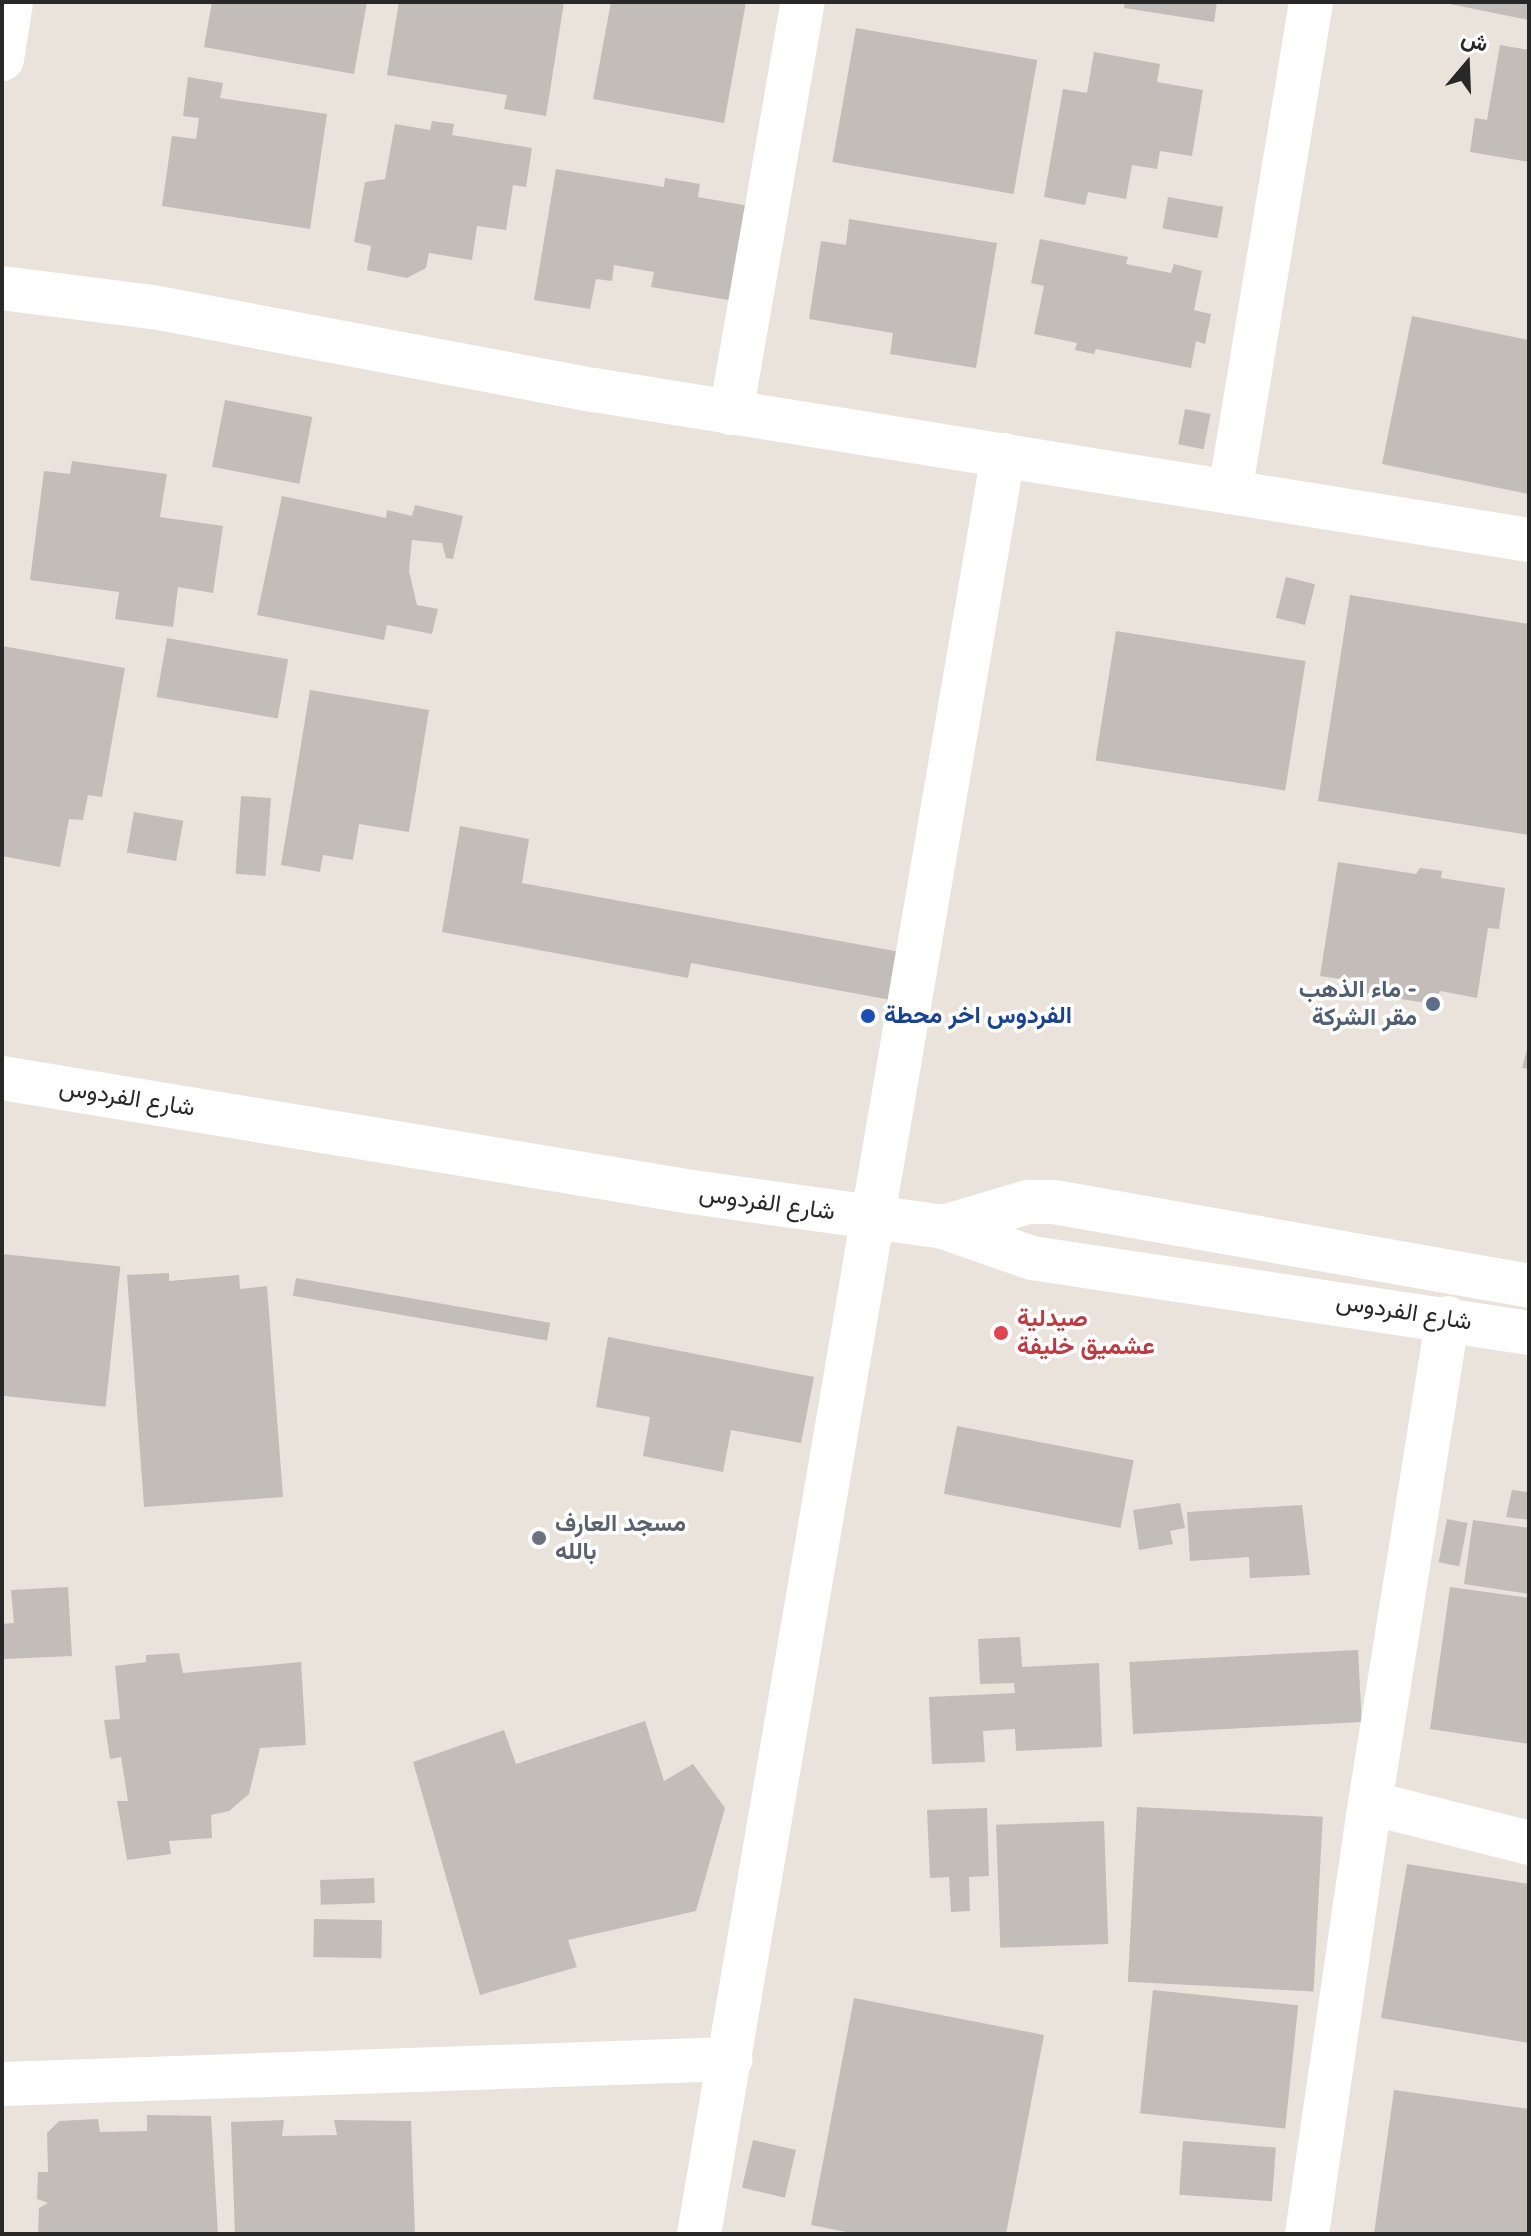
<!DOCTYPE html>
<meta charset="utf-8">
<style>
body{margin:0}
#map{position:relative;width:1531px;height:2236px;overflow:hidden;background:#eae3db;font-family:"Varela Round",Vazirmatn,sans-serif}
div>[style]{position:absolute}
.building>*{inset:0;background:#c2bdb8;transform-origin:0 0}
.street>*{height:44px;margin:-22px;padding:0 22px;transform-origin:22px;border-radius:22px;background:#fff}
.secondary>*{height:44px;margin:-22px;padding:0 22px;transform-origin:22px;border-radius:22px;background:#fff}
.dots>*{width:22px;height:22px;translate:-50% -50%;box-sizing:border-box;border:4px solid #fff;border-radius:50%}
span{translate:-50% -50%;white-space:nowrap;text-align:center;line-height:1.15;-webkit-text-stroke:7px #fff;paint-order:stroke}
.service-label{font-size:24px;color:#4e5e75;font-weight:700}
.right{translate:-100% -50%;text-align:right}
.transit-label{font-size:24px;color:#164399;font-weight:700}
.left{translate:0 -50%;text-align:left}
.street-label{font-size:24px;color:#282828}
.health-label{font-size:24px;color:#be3a42;font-weight:700}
.worship-label{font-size:24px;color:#5b616d;font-weight:700}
.frame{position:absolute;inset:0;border:4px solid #282828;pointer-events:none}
.north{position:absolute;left:1427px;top:24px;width:80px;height:80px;-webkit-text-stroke:6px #fff;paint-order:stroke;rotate:19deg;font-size:22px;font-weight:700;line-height:32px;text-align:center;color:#282828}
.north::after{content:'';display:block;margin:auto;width:28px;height:36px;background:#282828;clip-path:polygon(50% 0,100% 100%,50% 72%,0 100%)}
</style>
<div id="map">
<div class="building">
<div style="clip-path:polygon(212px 2px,367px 2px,354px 74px,204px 47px)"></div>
<div style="clip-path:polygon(399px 2px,564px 2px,546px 116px,504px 109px,507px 95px,387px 75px)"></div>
<div style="clip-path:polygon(611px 2px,746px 2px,724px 123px,593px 99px)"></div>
<div style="clip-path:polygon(1125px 2px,1217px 2px,1214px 22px,1124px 8px)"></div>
<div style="clip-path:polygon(1446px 2px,1529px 2px,1529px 20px,1445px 3px)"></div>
<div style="left:856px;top:28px;width:184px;height:136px;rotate:10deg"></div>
<div style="clip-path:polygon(1500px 45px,1529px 50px,1529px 162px,1470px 152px,1475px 118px,1487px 120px)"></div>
<div style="clip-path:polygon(1094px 52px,1160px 64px,1157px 82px,1203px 90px,1192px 156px,1160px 151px,1157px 169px,1132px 165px,1126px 199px,1088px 192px,1085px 205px,1044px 197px,1063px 89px,1087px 93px)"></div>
<div style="clip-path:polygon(188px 77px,223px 83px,220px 98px,327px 114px,310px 229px,162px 206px,172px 136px,196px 139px,199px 118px,183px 116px)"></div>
<div style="clip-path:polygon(432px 121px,454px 124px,452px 135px,532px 148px,526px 187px,513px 185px,506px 230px,477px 226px,472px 260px,429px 253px,426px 268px,407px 278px,367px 270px,371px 246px,354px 242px,365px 182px,385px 179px,395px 124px,430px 130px)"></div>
<div style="clip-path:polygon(556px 169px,664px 187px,665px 178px,700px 184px,698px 197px,755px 207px,740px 302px,651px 287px,654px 272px,614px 265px,612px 281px,596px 279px,590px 309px,534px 300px)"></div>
<div style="left:1168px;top:197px;width:56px;height:32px;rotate:10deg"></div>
<div style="clip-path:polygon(849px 219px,997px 243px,976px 368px,890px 354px,893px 333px,809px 319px,821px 241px,846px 245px)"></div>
<div style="clip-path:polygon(1040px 239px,1128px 257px,1126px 264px,1171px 273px,1174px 264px,1202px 271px,1194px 310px,1211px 314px,1205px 344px,1196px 341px,1191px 368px,1096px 349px,1094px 354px,1075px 350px,1077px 343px,1034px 334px,1044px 286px,1031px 283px)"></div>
<div style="clip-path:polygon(1412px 316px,1529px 340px,1529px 494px,1382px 464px)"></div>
<div style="left:225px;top:400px;width:89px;height:68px;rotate:11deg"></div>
<div style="left:1185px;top:409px;width:26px;height:36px;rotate:11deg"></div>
<div style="clip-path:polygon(72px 461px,167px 474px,160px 517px,223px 526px,213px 593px,178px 587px,173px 627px,115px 619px,119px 592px,30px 580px,44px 471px,70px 474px)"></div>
<div style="clip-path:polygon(282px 496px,386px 518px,387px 510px,412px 516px,415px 505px,463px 516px,453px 559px,446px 558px,442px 543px,412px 540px,409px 571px,417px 605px,438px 609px,432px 634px,387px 625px,384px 640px,257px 615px)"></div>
<div style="left:1286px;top:577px;width:30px;height:42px;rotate:14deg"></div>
<div style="clip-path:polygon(1350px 595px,1529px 624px,1529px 835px,1318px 801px)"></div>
<div style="left:1116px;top:631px;width:192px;height:131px;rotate:9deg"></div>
<div style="left:167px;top:638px;width:123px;height:60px;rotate:10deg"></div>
<div style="clip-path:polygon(2px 646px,125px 668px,102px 797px,88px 795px,83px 820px,69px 819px,60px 867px,2px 856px)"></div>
<div style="clip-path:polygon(310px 690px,429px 710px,409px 832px,359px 824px,353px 860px,323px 855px,320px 872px,281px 865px)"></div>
<div style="left:241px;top:796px;width:30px;height:78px;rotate:4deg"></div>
<div style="left:134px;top:812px;width:50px;height:41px;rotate:10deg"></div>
<div style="clip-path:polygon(460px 826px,529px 839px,522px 883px,900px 952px,891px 1000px,691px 963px,688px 978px,442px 932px)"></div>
<div style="clip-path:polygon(1338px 862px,1416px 874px,1420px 868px,1442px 871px,1441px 878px,1505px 888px,1499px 929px,1488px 928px,1477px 998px,1440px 991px,1433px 1004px,1357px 992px,1360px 982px,1320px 976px)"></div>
<div style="clip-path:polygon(1528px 1046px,1529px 1046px,1529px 1069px,1522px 1068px)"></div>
<div style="left:2px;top:1254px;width:119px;height:141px;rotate:6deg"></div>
<div style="clip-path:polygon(169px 1273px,169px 1281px,239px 1275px,240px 1289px,267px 1286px,283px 1497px,144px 1507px,127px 1275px)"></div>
<div style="left:296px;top:1278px;width:258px;height:18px;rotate:10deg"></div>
<div style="clip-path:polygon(608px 1337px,814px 1377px,801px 1443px,731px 1430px,723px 1472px,643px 1456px,650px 1417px,596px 1407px)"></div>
<div style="left:957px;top:1426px;width:180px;height:69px;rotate:11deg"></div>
<div style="clip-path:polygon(1512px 1490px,1529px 1492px,1529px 1520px,1506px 1517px)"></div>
<div style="clip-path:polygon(1180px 1503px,1185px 1528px,1170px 1531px,1173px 1544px,1139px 1550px,1133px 1510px)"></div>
<div style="clip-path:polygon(1302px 1505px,1310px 1575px,1250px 1578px,1249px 1557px,1190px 1561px,1187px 1512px)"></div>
<div style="left:1447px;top:1519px;width:21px;height:44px;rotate:11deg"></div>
<div style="clip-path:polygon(1473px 1520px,1529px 1528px,1529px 1594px,1464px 1584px)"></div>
<div style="clip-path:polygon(68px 1587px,72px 1656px,4px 1659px,2px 1624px,14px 1623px,11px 1590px)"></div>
<div style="clip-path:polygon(1450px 1587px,1529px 1598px,1529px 1744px,1430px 1729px)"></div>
<div style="clip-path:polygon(1020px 1637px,1022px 1667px,1099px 1663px,1102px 1747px,1016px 1751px,1015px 1729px,983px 1731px,985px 1762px,932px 1764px,929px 1697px,1015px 1693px,1014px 1683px,980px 1684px,978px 1639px)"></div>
<div style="left:1358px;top:1650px;width:72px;height:229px;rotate:87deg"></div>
<div style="clip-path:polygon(179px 1653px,183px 1673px,301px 1662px,306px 1745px,260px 1748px,249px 1794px,229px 1811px,211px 1815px,212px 1838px,169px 1841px,171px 1854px,127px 1860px,117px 1801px,128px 1801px,121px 1757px,110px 1759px,104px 1720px,120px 1719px,115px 1666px,146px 1662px,146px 1655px)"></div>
<div style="clip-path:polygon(645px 1721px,664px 1781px,693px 1764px,725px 1808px,696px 1911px,568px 1940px,577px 1967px,480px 1995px,413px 1762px,504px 1730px,516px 1764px)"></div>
<div style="left:1137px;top:1807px;width:186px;height:175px;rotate:3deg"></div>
<div style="clip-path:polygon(987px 1808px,989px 1876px,969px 1877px,970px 1911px,951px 1912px,949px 1877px,930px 1878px,927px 1810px)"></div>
<div style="left:1104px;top:1821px;width:123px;height:108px;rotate:88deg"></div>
<div style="clip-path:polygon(1407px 1864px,1529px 1884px,1529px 2043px,1381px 2018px)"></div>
<div style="left:374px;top:1878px;width:25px;height:54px;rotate:88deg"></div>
<div style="left:314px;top:1919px;width:68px;height:38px;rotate:1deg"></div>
<div style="left:1153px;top:1990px;width:146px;height:124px;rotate:6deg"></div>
<div style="clip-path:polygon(854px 1998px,1044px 2035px,1006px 2234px,856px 2234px,811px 2225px)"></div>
<div style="clip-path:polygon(1394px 2090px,1529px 2109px,1529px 2234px,1374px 2234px)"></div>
<div style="clip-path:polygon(147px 2115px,211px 2116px,218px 2234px,38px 2234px,39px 2208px,48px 2203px,37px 2199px,38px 2172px,48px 2172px,47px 2133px,59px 2121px,98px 2119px,100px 2132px,147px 2131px)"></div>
<div style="clip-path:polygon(284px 2120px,282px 2136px,337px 2135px,334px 2120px,411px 2121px,415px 2234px,235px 2234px,231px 2122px)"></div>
<div style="left:753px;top:2140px;width:44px;height:49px;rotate:13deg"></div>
<div style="left:1183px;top:2141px;width:93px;height:54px;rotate:4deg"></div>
</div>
<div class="street">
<div style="left:2px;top:59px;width:58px;rotate:-81deg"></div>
<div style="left:2px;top:288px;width:152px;rotate:7.2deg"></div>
<div style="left:153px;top:307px;width:449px;rotate:10.7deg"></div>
<div style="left:594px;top:390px;width:947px;rotate:9.11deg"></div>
<div style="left:731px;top:413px;width:417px;rotate:-80.1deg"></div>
<div style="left:1230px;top:492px;width:497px;rotate:-80.6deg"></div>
<div style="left:1370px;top:1803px;width:164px;rotate:14.1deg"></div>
<div style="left:2px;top:2084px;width:729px;rotate:-1.96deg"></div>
<div style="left:699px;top:2234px;width:1805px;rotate:-80.3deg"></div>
<div style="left:1307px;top:2234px;width:436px;rotate:-81.7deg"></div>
<div style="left:1370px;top:1803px;width:491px;rotate:-80.9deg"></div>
</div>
<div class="secondary">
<div style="left:2px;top:1078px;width:699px;rotate:9.38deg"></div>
<div style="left:692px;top:1192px;width:253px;rotate:7.9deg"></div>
<div style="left:943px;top:1227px;width:94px;rotate:19.2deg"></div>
<div style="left:1032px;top:1258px;width:503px;rotate:8.58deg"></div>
<div style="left:943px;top:1227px;width:89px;rotate:-16.4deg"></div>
<div style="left:1028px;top:1202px;width:26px"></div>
<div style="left:1054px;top:1202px;width:482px;rotate:10deg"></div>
</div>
<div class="dots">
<div style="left:1433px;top:1004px;background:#5c6f8a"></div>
<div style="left:868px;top:1016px;background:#1a4fb4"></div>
<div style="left:1001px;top:1333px;background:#e0444e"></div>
<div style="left:539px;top:1538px;background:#6b7280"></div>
</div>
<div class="service-label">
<span class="right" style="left:1417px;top:1004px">ماء الذهب -<br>مقر الشركة</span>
</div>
<div class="transit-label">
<span class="left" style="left:884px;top:1016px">الفردوس اخر محطة</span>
</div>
<div class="street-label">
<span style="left:127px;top:1098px;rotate:9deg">شارع الفردوس</span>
<span style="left:767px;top:1203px;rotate:8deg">شارع الفردوس</span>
<span style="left:1404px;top:1312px;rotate:9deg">شارع الفردوس</span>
</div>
<div class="health-label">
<span class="left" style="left:1017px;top:1333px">صيدلية<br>عشميق خليفة</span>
</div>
<div class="worship-label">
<span class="left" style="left:555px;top:1538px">مسجد العارف<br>بالله</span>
</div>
<div class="frame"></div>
<div class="north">ش</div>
</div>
